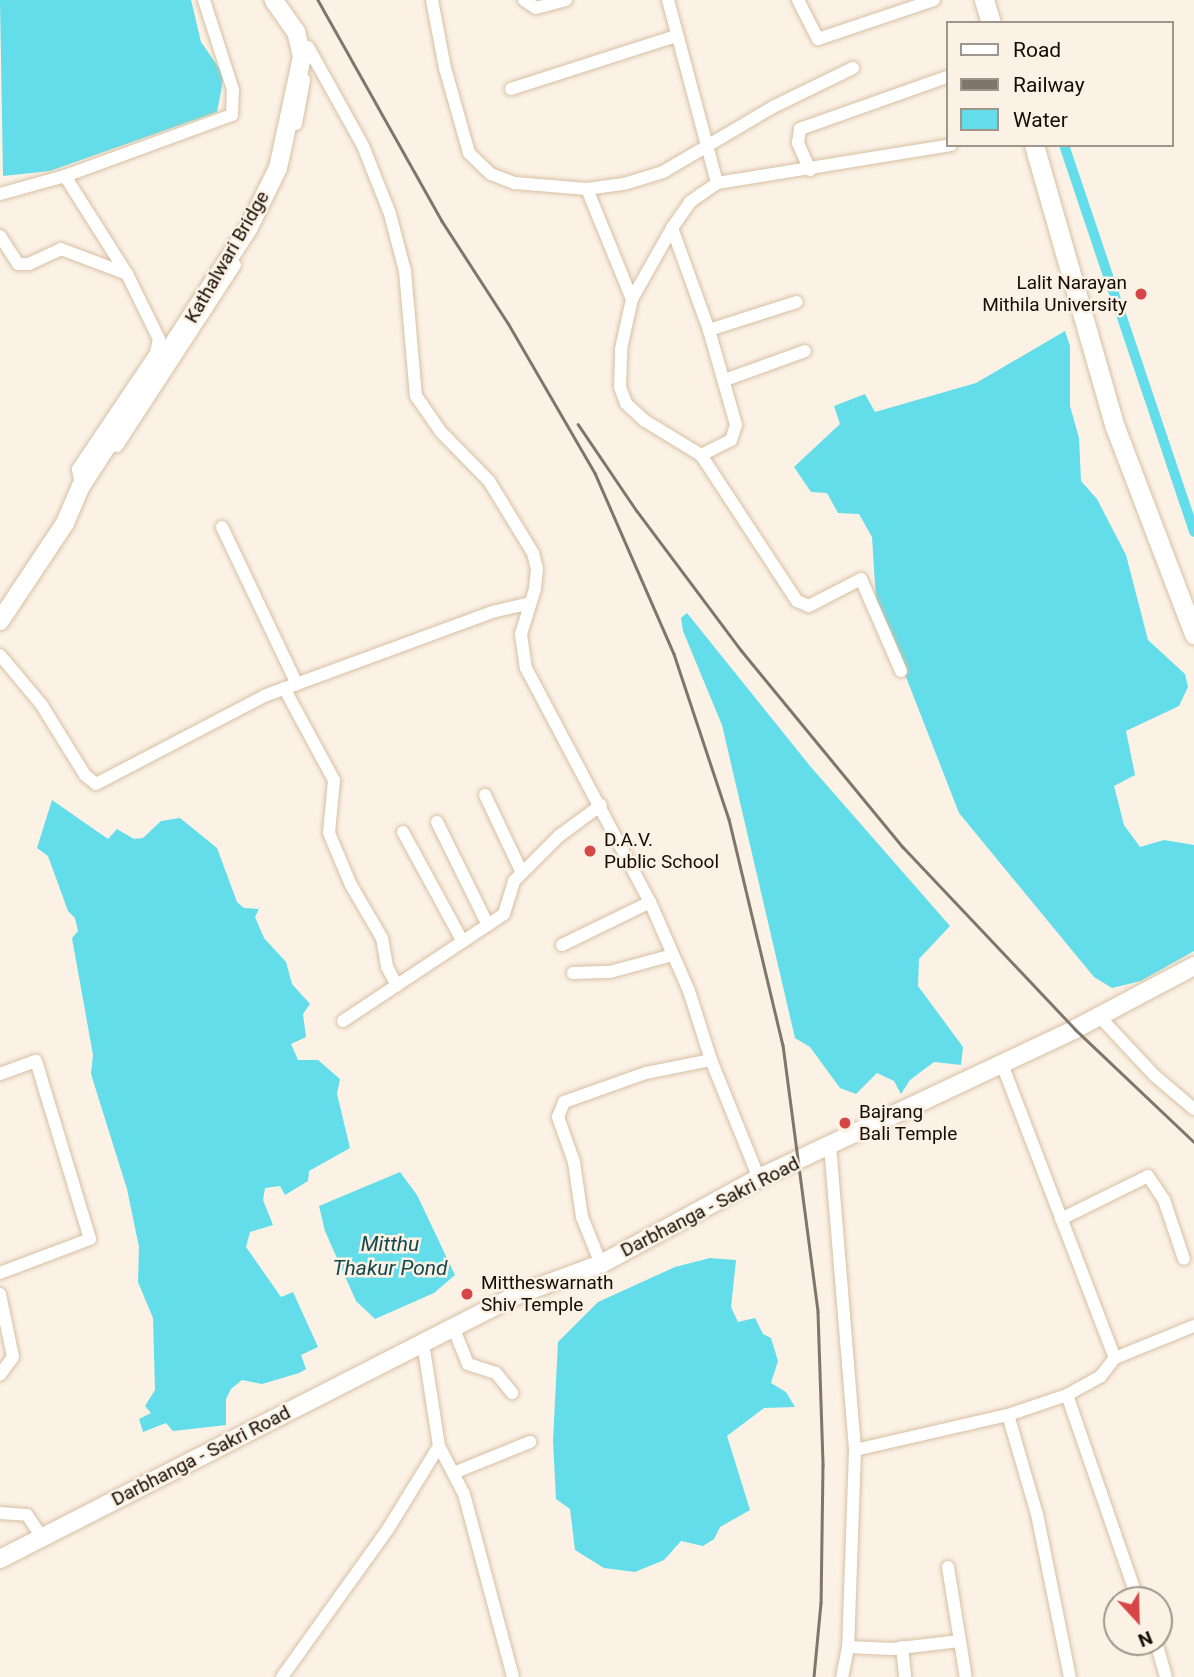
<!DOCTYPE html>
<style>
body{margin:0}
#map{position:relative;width:1194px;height:1677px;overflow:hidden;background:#fbf1e5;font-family:Roboto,sans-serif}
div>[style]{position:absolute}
.water>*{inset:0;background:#62dde9}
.canal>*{height:10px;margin:-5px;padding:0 5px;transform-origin:5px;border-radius:5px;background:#62dde9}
.roads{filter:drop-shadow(0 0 2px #d7c0a3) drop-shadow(0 0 2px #d7c0a3)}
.minor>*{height:12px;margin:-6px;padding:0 6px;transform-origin:6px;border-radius:6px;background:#fff}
.secondary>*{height:18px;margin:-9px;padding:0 9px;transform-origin:9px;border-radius:9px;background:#fff}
.primary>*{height:19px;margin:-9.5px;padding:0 9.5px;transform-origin:9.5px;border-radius:9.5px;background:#fff}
.rail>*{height:2.5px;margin:-1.25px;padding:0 1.25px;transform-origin:1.25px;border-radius:1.25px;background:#7f766b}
.dots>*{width:19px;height:19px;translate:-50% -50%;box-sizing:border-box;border:4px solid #fbf1e5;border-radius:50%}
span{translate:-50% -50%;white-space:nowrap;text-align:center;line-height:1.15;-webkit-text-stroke:5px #fbf1e5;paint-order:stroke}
.street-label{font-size:19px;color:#150d04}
.poi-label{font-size:19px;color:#150d04}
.right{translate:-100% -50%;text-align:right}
.left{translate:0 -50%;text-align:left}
.water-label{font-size:21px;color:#11494e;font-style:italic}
.legend{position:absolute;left:946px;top:21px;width:228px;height:126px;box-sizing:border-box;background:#fbf1e5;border:2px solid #9f968b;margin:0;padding:9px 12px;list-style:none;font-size:21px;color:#150d04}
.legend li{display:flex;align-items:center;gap:14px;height:35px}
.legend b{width:35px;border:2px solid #9f968b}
.north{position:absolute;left:1103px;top:1586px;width:70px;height:70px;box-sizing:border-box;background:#fbf1e5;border:2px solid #9f968b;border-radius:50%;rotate:158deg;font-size:19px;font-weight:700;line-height:28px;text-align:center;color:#150d04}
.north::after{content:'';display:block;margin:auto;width:24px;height:32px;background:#d64646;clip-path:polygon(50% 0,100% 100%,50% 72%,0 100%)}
</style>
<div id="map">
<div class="water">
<div style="clip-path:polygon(0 0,191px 0,201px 42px,224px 75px,217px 112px,50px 171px,3px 176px)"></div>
<div style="clip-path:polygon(1065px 331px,1070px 346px,1070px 406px,1079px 438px,1081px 481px,1097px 499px,1126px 555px,1148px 640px,1185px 674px,1188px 687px,1179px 706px,1126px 731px,1135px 775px,1114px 786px,1124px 825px,1140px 847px,1164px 840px,1194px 845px,1194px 951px,1141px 981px,1112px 988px,1094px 977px,959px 813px,876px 600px,872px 537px,859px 514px,838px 513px,827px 493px,811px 492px,794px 467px,840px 424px,834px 406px,865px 394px,875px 412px,976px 383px)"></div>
<div style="clip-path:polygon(687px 613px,810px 766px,950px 926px,919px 959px,918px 986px,963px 1047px,961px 1065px,934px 1062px,910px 1080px,901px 1094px,894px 1081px,877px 1073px,856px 1094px,840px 1088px,810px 1047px,795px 1038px,722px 725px,683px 631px,681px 618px)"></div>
<div style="clip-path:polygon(52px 800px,108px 839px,117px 829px,134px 839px,143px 838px,161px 821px,180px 818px,217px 848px,237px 902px,244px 908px,259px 909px,255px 917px,264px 938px,286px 962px,292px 984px,310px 1004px,303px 1014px,306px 1037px,291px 1044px,298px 1060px,318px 1060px,340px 1079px,337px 1094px,350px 1148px,309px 1171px,308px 1181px,285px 1195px,280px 1186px,265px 1188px,263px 1200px,273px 1225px,250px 1232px,246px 1247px,281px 1297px,293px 1292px,318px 1347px,301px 1355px,306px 1369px,299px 1373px,262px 1384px,242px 1380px,231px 1389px,226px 1399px,226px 1425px,173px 1431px,166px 1423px,143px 1432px,139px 1419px,151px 1413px,145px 1406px,155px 1390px,153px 1318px,138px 1282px,139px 1247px,127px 1189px,91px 1074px,93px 1055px,72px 938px,78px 931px,75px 918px,68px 911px,48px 856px,37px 848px)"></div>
<div style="clip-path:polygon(400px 1172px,417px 1195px,455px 1275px,434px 1293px,375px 1319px,356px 1301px,325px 1231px,319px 1206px)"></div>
<div style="clip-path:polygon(710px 1258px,736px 1260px,731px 1307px,738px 1322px,755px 1318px,763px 1334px,771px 1338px,778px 1361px,771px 1383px,786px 1392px,795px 1407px,764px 1408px,727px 1436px,750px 1510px,720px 1527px,714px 1539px,703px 1546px,681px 1541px,664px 1560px,635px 1572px,604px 1568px,575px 1550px,570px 1509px,556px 1499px,553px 1441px,558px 1342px,598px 1302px,675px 1267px)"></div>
</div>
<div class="canal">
<div style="left:1064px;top:145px;width:408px;rotate:71.4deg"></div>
</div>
<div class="roads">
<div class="minor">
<div style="left:432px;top:0;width:69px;rotate:79.2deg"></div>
<div style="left:445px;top:68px;width:88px;rotate:74.2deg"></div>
<div style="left:469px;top:153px;width:30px;rotate:44deg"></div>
<div style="left:491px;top:174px;width:26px;rotate:21deg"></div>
<div style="left:515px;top:183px;width:72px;rotate:4.8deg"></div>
<div style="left:587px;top:189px;width:37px;rotate:-8deg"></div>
<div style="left:624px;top:184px;width:41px;rotate:-17.1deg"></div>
<div style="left:663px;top:172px;width:128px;rotate:-30.6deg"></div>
<div style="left:773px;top:107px;width:89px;rotate:-26deg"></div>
<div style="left:524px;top:0;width:14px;rotate:34deg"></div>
<div style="left:536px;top:8px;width:31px;rotate:-15deg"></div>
<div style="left:668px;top:0;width:189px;rotate:75deg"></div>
<div style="left:798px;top:0;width:44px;rotate:62.9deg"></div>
<div style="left:818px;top:39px;width:122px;rotate:-18.6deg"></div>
<div style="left:308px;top:47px;width:113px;rotate:60.9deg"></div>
<div style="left:363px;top:146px;width:73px;rotate:68.3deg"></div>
<div style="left:390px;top:214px;width:59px;rotate:75.3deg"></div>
<div style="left:405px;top:271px;width:125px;rotate:85deg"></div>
<div style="left:416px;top:396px;width:44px;rotate:55.2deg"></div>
<div style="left:441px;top:432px;width:69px;rotate:45.6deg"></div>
<div style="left:489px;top:481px;width:84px;rotate:58.6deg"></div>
<div style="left:533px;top:553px;width:16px;rotate:76deg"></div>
<div style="left:537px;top:569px;width:20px;rotate:96deg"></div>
<div style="left:535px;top:589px;width:47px;rotate:107.3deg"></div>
<div style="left:521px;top:634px;width:34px;rotate:82deg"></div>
<div style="left:526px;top:668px;width:265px;rotate:62.1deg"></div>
<div style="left:650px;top:902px;width:97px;rotate:66.3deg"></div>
<div style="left:689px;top:991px;width:72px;rotate:72.3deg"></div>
<div style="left:711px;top:1060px;width:127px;rotate:67.9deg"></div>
<div style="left:511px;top:89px;width:173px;rotate:-17.8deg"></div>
<div style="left:296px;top:124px;width:45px;rotate:-79.7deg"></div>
<div style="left:810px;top:170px;width:30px;rotate:-114deg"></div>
<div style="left:798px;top:143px;width:14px;rotate:-82deg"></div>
<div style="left:800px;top:129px;width:156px;rotate:-19.5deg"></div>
<div style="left:65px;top:176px;width:116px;rotate:57.7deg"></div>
<div style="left:127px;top:274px;width:72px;rotate:63.8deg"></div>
<div style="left:159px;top:339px;width:14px;rotate:102deg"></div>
<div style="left:156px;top:353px;width:140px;rotate:123.9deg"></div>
<div style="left:78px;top:469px;width:17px;rotate:80deg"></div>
<div style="left:81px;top:486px;width:5px;rotate:-22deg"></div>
<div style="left:587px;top:189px;width:119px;rotate:67.8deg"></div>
<div style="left:0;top:194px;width:67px;rotate:-15.5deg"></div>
<div style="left:65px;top:176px;width:178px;rotate:-20.1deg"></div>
<div style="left:232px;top:115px;width:25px;rotate:-88deg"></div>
<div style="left:233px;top:90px;width:95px;rotate:-107.9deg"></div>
<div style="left:672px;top:228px;width:109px;rotate:70.1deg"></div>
<div style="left:709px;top:330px;width:99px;rotate:74.1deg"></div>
<div style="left:736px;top:425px;width:16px;rotate:108deg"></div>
<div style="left:731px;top:440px;width:34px;rotate:153deg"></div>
<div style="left:0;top:236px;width:33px;rotate:57deg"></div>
<div style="left:18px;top:264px;width:11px"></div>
<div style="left:29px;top:264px;width:35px;rotate:-25deg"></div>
<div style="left:61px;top:249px;width:71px;rotate:20.7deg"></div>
<div style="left:709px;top:330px;width:92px;rotate:-17.7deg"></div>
<div style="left:725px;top:380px;width:85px;rotate:-19.9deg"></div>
<div style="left:117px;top:446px;width:216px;rotate:-56.9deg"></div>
<div style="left:222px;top:527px;width:174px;rotate:64.5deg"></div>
<div style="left:0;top:655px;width:64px;rotate:50.1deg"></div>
<div style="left:41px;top:704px;width:84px;rotate:58.2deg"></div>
<div style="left:85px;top:775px;width:14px;rotate:39deg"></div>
<div style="left:96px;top:784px;width:190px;rotate:-27.6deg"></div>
<div style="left:264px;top:696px;width:243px;rotate:-20.2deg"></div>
<div style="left:492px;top:612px;width:37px;rotate:-13deg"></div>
<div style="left:901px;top:671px;width:100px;rotate:-113.5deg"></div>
<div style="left:861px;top:579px;width:59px;rotate:152.6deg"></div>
<div style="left:809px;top:606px;width:13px;rotate:-157deg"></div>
<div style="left:797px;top:601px;width:175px;rotate:-123.3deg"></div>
<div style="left:701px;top:455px;width:66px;rotate:-148.7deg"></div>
<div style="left:645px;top:421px;width:26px;rotate:-137deg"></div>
<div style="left:626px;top:403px;width:17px;rotate:-111deg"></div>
<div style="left:620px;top:387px;width:38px;rotate:-88deg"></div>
<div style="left:621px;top:349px;width:51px;rotate:-77.6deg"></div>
<div style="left:632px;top:299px;width:81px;rotate:-60.6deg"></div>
<div style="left:672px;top:228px;width:32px;rotate:-55deg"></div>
<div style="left:690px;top:202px;width:33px;rotate:-35deg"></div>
<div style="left:717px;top:183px;width:237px;rotate:-9.2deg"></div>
<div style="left:284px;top:688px;width:105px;rotate:61.5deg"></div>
<div style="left:334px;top:780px;width:53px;rotate:95.4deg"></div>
<div style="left:329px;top:833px;width:56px;rotate:67.1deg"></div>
<div style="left:351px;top:885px;width:61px;rotate:59.7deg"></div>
<div style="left:382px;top:938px;width:29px;rotate:80deg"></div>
<div style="left:387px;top:967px;width:21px;rotate:62deg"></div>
<div style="left:485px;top:795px;width:86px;rotate:64.6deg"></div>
<div style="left:437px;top:822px;width:115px;rotate:63.7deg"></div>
<div style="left:403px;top:832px;width:125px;rotate:61.4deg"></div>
<div style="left:562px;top:945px;width:98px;rotate:-26deg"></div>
<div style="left:573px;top:973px;width:37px;rotate:-2deg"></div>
<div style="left:610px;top:972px;width:65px;rotate:-15.1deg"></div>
<div style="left:1099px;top:1016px;width:81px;rotate:47deg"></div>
<div style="left:1154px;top:1075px;width:52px;rotate:40.4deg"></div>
<div style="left:343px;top:1021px;width:193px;rotate:-33.6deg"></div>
<div style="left:504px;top:914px;width:34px;rotate:-73deg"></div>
<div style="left:514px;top:881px;width:64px;rotate:-45deg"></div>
<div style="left:559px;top:836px;width:52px;rotate:-36.4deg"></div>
<div style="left:1002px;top:1064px;width:315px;rotate:69deg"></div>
<div style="left:0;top:1074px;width:38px;rotate:-20deg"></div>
<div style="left:36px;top:1061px;width:186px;rotate:73.1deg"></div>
<div style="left:90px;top:1239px;width:96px;rotate:159.3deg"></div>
<div style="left:830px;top:1145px;width:306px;rotate:85.3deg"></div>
<div style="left:855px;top:1450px;width:197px;rotate:92deg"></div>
<div style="left:848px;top:1647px;width:31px;rotate:101deg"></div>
<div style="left:1061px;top:1219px;width:97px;rotate:-26.3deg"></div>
<div style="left:1148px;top:1176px;width:29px;rotate:56deg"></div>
<div style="left:1164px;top:1200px;width:62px;rotate:71.3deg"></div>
<div style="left:601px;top:1264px;width:51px;rotate:-112deg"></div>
<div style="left:582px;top:1217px;width:56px;rotate:-98.3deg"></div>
<div style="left:574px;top:1162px;width:48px;rotate:-109.6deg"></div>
<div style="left:558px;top:1117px;width:16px;rotate:-68deg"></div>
<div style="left:564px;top:1102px;width:87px;rotate:-19.5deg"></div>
<div style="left:646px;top:1073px;width:66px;rotate:-11.3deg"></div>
<div style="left:0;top:1294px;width:64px;rotate:78.3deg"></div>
<div style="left:13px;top:1357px;width:22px;rotate:126deg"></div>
<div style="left:453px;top:1327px;width:40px;rotate:68deg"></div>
<div style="left:468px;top:1364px;width:29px;rotate:18deg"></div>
<div style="left:496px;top:1373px;width:26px;rotate:51deg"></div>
<div style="left:1067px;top:1395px;width:217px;rotate:70.9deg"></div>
<div style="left:1008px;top:1415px;width:103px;rotate:73.7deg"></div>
<div style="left:1037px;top:1514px;width:166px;rotate:78.6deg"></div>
<div style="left:439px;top:1446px;width:54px;rotate:62.5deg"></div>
<div style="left:464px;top:1494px;width:189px;rotate:75deg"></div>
<div style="left:855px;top:1450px;width:157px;rotate:-12.9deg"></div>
<div style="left:1008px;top:1415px;width:62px;rotate:-18.7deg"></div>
<div style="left:1067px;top:1395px;width:38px;rotate:-29deg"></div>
<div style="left:1100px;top:1377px;width:24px;rotate:-52deg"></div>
<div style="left:1115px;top:1358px;width:85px;rotate:-22.1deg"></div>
<div style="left:456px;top:1472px;width:80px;rotate:-22.1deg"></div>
<div style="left:0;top:1513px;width:27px;rotate:4deg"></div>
<div style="left:27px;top:1515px;width:27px;rotate:56deg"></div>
<div style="left:948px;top:1567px;width:75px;rotate:80.8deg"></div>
<div style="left:1156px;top:1642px;width:36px;rotate:74deg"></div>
<div style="left:848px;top:1647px;width:44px;rotate:2.6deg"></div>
<div style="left:892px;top:1649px;width:68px;rotate:-6.7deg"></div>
<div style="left:960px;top:1641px;width:36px;rotate:81deg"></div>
<div style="left:902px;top:1647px;width:30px;rotate:84deg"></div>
<div style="left:282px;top:1677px;width:182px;rotate:-54.4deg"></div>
<div style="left:388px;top:1529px;width:97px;rotate:-58.4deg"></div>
<div style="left:439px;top:1446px;width:104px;rotate:-98.8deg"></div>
</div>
<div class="secondary">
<div style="left:0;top:621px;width:118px;rotate:-56.4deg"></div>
<div style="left:65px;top:523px;width:40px;rotate:-66.6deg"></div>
<div style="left:81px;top:486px;width:306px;rotate:-57deg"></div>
<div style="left:248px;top:229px;width:68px;rotate:-63.8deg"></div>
<div style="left:278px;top:168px;width:114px;rotate:-77.8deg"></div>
<div style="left:302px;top:57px;width:26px;rotate:-103deg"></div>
<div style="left:296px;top:32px;width:39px;rotate:-125deg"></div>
<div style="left:0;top:1559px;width:581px;rotate:-27.05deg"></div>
<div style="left:517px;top:1295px;width:90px;rotate:-20.3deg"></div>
<div style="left:601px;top:1264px;width:180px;rotate:-28.6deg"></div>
<div style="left:759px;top:1178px;width:349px;rotate:-25.2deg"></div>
<div style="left:1075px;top:1029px;width:135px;rotate:-27.9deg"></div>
</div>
<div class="primary">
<div style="left:984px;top:0;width:24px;rotate:73deg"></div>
<div style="left:1034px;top:145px;width:293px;rotate:74deg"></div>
<div style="left:1115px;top:427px;width:222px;rotate:69.1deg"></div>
</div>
</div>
<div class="rail">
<div style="left:318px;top:0;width:253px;rotate:60.7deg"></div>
<div style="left:442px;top:221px;width:121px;rotate:57.1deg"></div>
<div style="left:508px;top:323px;width:173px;rotate:59.9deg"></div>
<div style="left:595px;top:473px;width:197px;rotate:66.4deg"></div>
<div style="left:674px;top:654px;width:174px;rotate:71.6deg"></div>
<div style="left:729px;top:819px;width:232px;rotate:76.6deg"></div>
<div style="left:783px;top:1045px;width:269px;rotate:82.5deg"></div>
<div style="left:818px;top:1312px;width:153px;rotate:88.1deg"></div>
<div style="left:823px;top:1465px;width:138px;rotate:90.8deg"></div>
<div style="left:821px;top:1603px;width:74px;rotate:95.4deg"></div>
<div style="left:578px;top:424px;width:105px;rotate:55.9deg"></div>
<div style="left:637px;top:511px;width:174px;rotate:53.2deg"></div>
<div style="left:741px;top:650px;width:255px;rotate:50.6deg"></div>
<div style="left:903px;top:847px;width:250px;rotate:46.6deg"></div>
<div style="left:1075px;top:1029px;width:164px;rotate:43.5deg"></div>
</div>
<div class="dots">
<div style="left:1141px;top:294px;background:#d64646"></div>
<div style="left:590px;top:851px;background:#d64646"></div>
<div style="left:845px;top:1123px;background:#d64646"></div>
<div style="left:467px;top:1294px;background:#d64646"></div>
</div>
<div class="street-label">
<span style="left:227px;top:257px;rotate:-60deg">Kathalwari Bridge</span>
<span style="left:710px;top:1207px;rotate:-27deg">Darbhanga - Sakri Road</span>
<span style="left:201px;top:1456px;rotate:-27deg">Darbhanga - Sakri Road</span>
</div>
<div class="poi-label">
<span class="right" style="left:1127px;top:294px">Lalit Narayan<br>Mithila University</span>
<span class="left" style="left:604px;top:851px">D.A.V.<br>Public School</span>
<span class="left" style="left:859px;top:1123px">Bajrang<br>Bali Temple</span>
<span class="left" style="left:481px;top:1294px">Mittheswarnath<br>Shiv Temple</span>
</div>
<div class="water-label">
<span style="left:390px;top:1256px">Mitthu<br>Thakur Pond</span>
</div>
<ul class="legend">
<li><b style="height:9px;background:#fff"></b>Road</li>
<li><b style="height:9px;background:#7f766b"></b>Railway</li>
<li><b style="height:19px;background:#62dde9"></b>Water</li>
</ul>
<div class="north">N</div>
</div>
